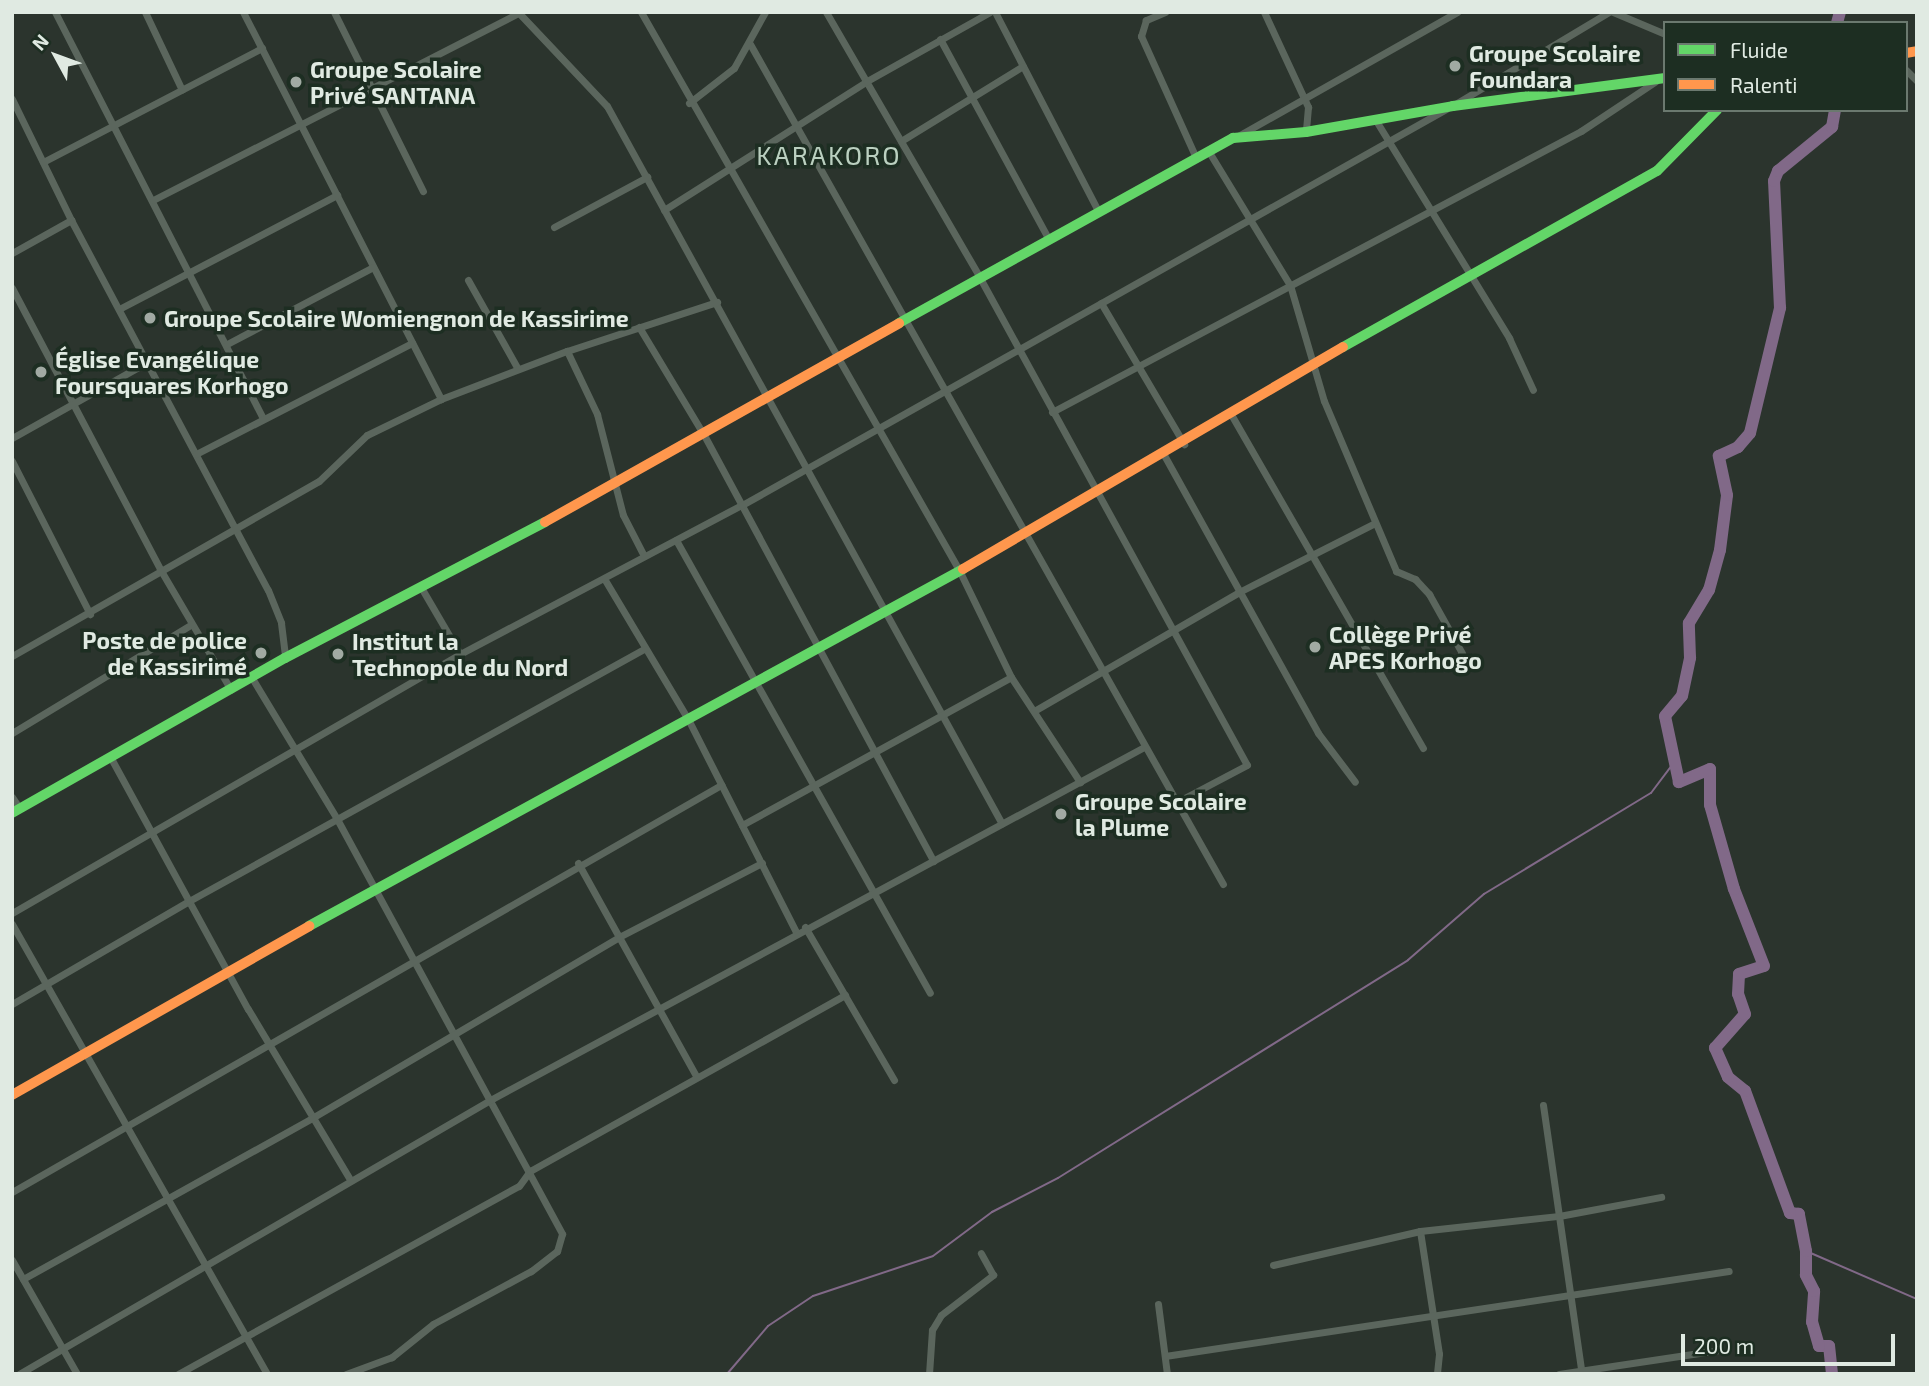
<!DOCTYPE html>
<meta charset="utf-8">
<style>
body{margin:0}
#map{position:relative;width:1929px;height:1386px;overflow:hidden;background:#2b342d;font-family:"Exo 2",sans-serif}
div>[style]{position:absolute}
.stream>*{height:2px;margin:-1px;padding:0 1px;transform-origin:1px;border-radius:1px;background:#816988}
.river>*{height:12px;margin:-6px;padding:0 6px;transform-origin:6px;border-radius:6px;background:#816988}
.street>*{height:7px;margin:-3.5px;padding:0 3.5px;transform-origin:3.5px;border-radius:3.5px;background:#5b665d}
.fast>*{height:10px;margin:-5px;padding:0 5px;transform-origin:5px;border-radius:5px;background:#63d668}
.slow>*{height:10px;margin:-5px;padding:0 5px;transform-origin:5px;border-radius:5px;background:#ff974d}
.dots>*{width:19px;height:19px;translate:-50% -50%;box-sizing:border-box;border:4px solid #1d2e22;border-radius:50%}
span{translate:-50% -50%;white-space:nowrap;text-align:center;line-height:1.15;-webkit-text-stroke:7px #1d2e22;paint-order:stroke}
.poi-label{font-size:23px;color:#e0eae2;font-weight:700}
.left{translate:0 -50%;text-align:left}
.right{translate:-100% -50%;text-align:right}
.quarter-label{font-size:26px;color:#bbd0c0;letter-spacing:2px}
.frame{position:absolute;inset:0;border:14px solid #e0eae2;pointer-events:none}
.legend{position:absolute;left:1663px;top:21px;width:245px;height:91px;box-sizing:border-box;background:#1d2e22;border:2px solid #6b796f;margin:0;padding:9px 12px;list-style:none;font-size:21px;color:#e0eae2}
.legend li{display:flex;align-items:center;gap:14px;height:35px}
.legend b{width:35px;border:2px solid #6b796f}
.north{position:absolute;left:21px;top:21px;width:70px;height:70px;-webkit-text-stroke:5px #1d2e22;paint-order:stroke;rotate:311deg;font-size:19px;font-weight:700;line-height:28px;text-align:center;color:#e0eae2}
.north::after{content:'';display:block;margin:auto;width:24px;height:32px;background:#e0eae2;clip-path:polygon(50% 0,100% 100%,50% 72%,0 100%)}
.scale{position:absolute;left:1681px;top:1334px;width:214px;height:32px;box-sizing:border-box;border:4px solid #e0eae2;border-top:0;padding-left:9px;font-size:21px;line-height:24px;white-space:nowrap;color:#e0eae2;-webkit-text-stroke:5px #1d2e22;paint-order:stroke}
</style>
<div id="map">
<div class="stream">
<div style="left:1806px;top:1251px;width:121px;rotate:23.4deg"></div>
<div style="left:727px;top:1374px;width:63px;rotate:-49.5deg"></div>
<div style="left:768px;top:1326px;width:54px;rotate:-33.7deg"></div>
<div style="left:813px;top:1296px;width:126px;rotate:-18.4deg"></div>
<div style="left:933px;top:1256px;width:74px;rotate:-36.7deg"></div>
<div style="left:992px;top:1212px;width:74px;rotate:-27.3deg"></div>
<div style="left:1058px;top:1178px;width:412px;rotate:-31.9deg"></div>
<div style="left:1408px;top:960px;width:101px;rotate:-41deg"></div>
<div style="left:1484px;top:894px;width:195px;rotate:-31.2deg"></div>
<div style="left:1651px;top:793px;width:38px;rotate:-53deg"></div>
</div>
<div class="river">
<div style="left:1837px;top:23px;width:11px;rotate:-75deg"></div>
<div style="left:1832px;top:1374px;width:28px;rotate:-96deg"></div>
<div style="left:1829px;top:1346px;width:10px;rotate:180deg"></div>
<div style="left:1819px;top:1346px;width:25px;rotate:-106deg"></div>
<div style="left:1812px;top:1322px;width:31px;rotate:-86deg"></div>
<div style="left:1814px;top:1291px;width:18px;rotate:-117deg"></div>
<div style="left:1806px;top:1275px;width:24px;rotate:-90deg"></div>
<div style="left:1806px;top:1251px;width:38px;rotate:-101deg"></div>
<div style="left:1799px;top:1214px;width:9px;rotate:-174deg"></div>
<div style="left:1790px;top:1213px;width:130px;rotate:-110.2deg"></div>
<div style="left:1745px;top:1091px;width:22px;rotate:-141deg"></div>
<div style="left:1728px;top:1077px;width:32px;rotate:-114deg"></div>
<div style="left:1715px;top:1048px;width:45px;rotate:-48.6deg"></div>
<div style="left:1745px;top:1014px;width:21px;rotate:-109deg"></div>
<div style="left:1738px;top:994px;width:20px;rotate:-87deg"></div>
<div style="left:1739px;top:974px;width:26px;rotate:-18deg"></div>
<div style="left:1764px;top:966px;width:83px;rotate:-111.3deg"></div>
<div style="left:1734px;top:889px;width:87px;rotate:-105.9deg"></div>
<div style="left:1710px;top:805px;width:36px;rotate:-90deg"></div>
<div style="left:1710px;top:769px;width:34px;rotate:157deg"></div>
<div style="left:1679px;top:782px;width:67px;rotate:-102deg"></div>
<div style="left:1665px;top:716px;width:26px;rotate:-50deg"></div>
<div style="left:1682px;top:696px;width:39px;rotate:-78deg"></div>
<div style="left:1690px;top:658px;width:35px;rotate:-92deg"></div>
<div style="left:1689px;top:623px;width:39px;rotate:-59deg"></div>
<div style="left:1709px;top:590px;width:41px;rotate:-74.6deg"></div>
<div style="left:1720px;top:550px;width:55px;rotate:-82.7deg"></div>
<div style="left:1727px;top:495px;width:40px;rotate:-102deg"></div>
<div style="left:1719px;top:456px;width:21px;rotate:-25deg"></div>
<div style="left:1738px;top:447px;width:18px;rotate:-49deg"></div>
<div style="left:1750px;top:433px;width:129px;rotate:-76.5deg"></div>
<div style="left:1780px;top:308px;width:127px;rotate:-92.7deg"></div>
<div style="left:1774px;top:181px;width:11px;rotate:-68deg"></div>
<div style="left:1778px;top:171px;width:70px;rotate:-39.2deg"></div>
<div style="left:1832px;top:127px;width:17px;rotate:-80deg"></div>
</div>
<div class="street">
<div style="left:55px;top:12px;width:456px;rotate:62.9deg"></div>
<div style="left:145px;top:12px;width:86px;rotate:64.6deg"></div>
<div style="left:243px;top:12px;width:435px;rotate:62.9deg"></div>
<div style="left:334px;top:12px;width:200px;rotate:63.6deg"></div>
<div style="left:518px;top:12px;width:129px;rotate:46.6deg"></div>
<div style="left:607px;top:106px;width:819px;rotate:61.18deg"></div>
<div style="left:641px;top:12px;width:642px;rotate:60.32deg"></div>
<div style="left:959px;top:570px;width:119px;rotate:64.1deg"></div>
<div style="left:1011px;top:677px;width:126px;rotate:56.7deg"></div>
<div style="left:826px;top:12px;width:307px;rotate:59.9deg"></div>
<div style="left:980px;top:278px;width:555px;rotate:61.27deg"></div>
<div style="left:1247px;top:765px;width:81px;rotate:152.2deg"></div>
<div style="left:995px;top:12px;width:224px;rotate:62.6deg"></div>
<div style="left:1165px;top:12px;width:21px;rotate:157deg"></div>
<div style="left:1146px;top:20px;width:17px;rotate:107deg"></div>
<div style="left:1141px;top:36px;width:134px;rotate:65.7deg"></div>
<div style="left:1264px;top:12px;width:105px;rotate:65.1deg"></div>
<div style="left:1308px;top:107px;width:25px;rotate:95deg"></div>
<div style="left:1613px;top:12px;width:56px;rotate:22.9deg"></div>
<div style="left:940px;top:39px;width:226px;rotate:61.5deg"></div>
<div style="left:750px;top:44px;width:964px;rotate:60.62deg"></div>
<div style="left:1906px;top:70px;width:16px;rotate:45deg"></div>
<div style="left:12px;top:99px;width:135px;rotate:64deg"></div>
<div style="left:71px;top:220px;width:419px;rotate:62deg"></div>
<div style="left:268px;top:590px;width:35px;rotate:68deg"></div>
<div style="left:281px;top:623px;width:35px;rotate:83deg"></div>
<div style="left:689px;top:103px;width:57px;rotate:-37.9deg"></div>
<div style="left:734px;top:68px;width:64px;rotate:-61deg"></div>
<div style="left:1457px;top:103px;width:177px;rotate:-30.9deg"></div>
<div style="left:1375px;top:119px;width:257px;rotate:58.5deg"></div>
<div style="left:1509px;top:338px;width:57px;rotate:65.2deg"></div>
<div style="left:1238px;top:136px;width:252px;rotate:-29.5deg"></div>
<div style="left:901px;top:141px;width:143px;rotate:-31.6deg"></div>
<div style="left:1209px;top:152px;width:156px;rotate:58.7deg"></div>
<div style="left:1290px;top:285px;width:121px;rotate:73.7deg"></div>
<div style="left:1324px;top:401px;width:185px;rotate:67deg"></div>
<div style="left:1396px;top:571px;width:21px;rotate:23deg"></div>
<div style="left:1415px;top:579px;width:21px;rotate:47deg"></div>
<div style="left:1429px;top:594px;width:68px;rotate:60.8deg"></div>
<div style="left:43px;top:162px;width:247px;rotate:-27.5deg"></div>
<div style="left:153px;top:200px;width:410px;rotate:-27.1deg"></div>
<div style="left:664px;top:210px;width:241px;rotate:-32.4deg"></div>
<div style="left:867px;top:81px;width:141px;rotate:-29.3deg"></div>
<div style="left:554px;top:227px;width:106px;rotate:-28.3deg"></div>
<div style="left:12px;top:253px;width:68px;rotate:-29.2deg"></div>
<div style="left:468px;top:280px;width:102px;rotate:60.7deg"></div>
<div style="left:12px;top:288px;width:318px;rotate:62.2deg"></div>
<div style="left:160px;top:569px;width:140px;rotate:59.6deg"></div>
<div style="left:1101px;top:303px;width:164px;rotate:59.5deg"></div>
<div style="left:121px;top:308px;width:244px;rotate:-27.6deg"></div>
<div style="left:639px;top:327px;width:126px;rotate:59deg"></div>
<div style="left:704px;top:435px;width:484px;rotate:61.7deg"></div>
<div style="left:227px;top:344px;width:165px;rotate:-27.8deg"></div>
<div style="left:567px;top:351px;width:70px;rotate:64.5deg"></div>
<div style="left:597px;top:414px;width:104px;rotate:75.6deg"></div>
<div style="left:623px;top:515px;width:46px;rotate:62.9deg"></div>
<div style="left:1052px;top:412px;width:599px;rotate:-27.98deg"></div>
<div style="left:1581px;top:131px;width:90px;rotate:-33.7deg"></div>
<div style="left:1232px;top:416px;width:383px;rotate:60.1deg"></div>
<div style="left:12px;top:438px;width:157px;rotate:-29.3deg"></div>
<div style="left:196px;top:454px;width:243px;rotate:-27.2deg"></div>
<div style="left:1164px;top:455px;width:318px;rotate:61deg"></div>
<div style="left:1318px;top:733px;width:61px;rotate:52.9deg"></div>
<div style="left:12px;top:461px;width:172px;rotate:63deg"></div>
<div style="left:676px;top:540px;width:519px;rotate:60.72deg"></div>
<div style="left:605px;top:580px;width:164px;rotate:59.2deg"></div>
<div style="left:689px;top:721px;width:237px;rotate:63.1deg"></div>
<div style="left:422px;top:589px;width:75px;rotate:59.7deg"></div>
<div style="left:12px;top:656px;width:353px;rotate:-29.7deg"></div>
<div style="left:319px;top:481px;width:66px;rotate:-43.8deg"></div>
<div style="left:367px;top:435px;width:82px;rotate:-25.9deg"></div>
<div style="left:441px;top:399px;width:135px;rotate:-20.9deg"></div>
<div style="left:567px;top:351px;width:158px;rotate:-18.1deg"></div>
<div style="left:252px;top:678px;width:165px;rotate:58.9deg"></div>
<div style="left:337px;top:819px;width:472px;rotate:61.5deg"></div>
<div style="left:562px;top:1234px;width:18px;rotate:106deg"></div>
<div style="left:557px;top:1251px;width:33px;rotate:142deg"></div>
<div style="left:531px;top:1271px;width:111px;rotate:151.6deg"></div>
<div style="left:433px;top:1324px;width:53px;rotate:141.2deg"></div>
<div style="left:392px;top:1357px;width:49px;rotate:159.7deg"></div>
<div style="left:1034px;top:711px;width:239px;rotate:-30.1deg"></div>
<div style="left:1241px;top:591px;width:150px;rotate:-26.9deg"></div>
<div style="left:12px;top:733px;width:210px;rotate:-31.2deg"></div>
<div style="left:112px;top:760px;width:284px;rotate:61.4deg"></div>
<div style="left:248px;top:1009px;width:200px;rotate:59.1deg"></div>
<div style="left:12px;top:797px;width:14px;rotate:56deg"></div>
<div style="left:742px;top:825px;width:307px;rotate:-28.8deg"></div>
<div style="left:578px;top:863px;width:244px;rotate:61deg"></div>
<div style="left:12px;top:913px;width:517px;rotate:-30.03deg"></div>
<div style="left:460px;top:654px;width:319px;rotate:-27.9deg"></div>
<div style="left:742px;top:505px;width:808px;rotate:-29.36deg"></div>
<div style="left:12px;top:924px;width:517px;rotate:60.46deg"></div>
<div style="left:805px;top:927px;width:177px;rotate:59.8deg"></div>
<div style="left:12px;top:1004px;width:205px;rotate:-30.2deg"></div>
<div style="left:189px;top:901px;width:520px;rotate:-28.98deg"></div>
<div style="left:1543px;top:1105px;width:268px;rotate:81.8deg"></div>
<div style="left:12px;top:1192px;width:818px;rotate:-29.86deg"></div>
<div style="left:1420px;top:1231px;width:124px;rotate:81.2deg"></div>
<div style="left:1439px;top:1354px;width:20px;rotate:96deg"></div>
<div style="left:12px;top:1260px;width:131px;rotate:60.3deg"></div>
<div style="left:1273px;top:1265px;width:151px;rotate:-13deg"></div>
<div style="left:1420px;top:1231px;width:140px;rotate:-6.2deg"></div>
<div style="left:1559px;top:1216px;width:104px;rotate:-10.6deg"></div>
<div style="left:23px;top:1279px;width:331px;rotate:-29.1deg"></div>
<div style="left:312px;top:1118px;width:356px;rotate:-30.5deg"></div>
<div style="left:619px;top:937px;width:161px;rotate:-27.4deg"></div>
<div style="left:1158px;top:1304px;width:71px;rotate:82.7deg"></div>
<div style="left:1165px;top:1356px;width:570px;rotate:-8.57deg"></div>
<div style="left:19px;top:1374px;width:547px;rotate:-30.17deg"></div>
<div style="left:492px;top:1099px;width:741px;rotate:-28.36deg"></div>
<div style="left:178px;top:1374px;width:389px;rotate:-28.9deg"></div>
<div style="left:519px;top:1186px;width:19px;rotate:-54deg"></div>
<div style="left:530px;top:1171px;width:361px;rotate:-29.2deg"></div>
<div style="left:929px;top:1374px;width:44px;rotate:-86.1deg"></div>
<div style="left:932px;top:1330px;width:17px;rotate:-59deg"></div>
<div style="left:941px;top:1315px;width:66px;rotate:-37.6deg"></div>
<div style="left:993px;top:1275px;width:25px;rotate:-119deg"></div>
<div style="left:1559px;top:1374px;width:162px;rotate:-8.5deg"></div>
</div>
<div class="fast">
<div style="left:899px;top:323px;width:382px;rotate:-29deg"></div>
<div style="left:1233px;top:138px;width:73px;rotate:-4.7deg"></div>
<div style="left:1306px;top:132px;width:149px;rotate:-10deg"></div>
<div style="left:1453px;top:106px;width:214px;rotate:-7.5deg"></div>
<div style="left:1343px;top:347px;width:360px;rotate:-29.3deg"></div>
<div style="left:1657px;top:171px;width:86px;rotate:-45.5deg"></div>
<div style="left:12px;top:813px;width:314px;rotate:-29.6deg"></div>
<div style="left:285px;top:658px;width:293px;rotate:-27.6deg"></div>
<div style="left:309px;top:926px;width:745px;rotate:-28.63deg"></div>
</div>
<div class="slow">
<div style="left:1906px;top:53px;width:11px;rotate:-10deg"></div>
<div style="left:545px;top:522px;width:406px;rotate:-29.3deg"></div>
<div style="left:963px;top:569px;width:440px;rotate:-30.3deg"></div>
<div style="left:12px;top:1095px;width:342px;rotate:-29.6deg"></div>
</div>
<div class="dots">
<div style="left:1455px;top:66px;background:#a1aaa3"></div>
<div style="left:296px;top:82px;background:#a1aaa3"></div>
<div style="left:150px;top:318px;background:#a1aaa3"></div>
<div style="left:41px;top:372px;background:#a1aaa3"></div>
<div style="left:1315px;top:647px;background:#a1aaa3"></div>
<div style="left:261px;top:653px;background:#a1aaa3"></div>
<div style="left:338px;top:654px;background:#a1aaa3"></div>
<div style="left:1061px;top:814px;background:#a1aaa3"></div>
</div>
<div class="poi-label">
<span class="left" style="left:1469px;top:66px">Groupe Scolaire<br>Foundara</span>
<span class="left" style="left:310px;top:82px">Groupe Scolaire<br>Privé SANTANA</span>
<span class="left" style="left:164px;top:318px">Groupe Scolaire Womiengnon de Kassirime</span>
<span class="left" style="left:55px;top:372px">Église Evangélique<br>Foursquares Korhogo</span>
<span class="left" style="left:1329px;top:647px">Collège Privé<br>APES Korhogo</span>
<span class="right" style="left:247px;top:653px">Poste de police<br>de Kassirimé</span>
<span class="left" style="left:352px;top:654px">Institut la<br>Technopole du Nord</span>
<span class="left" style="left:1075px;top:814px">Groupe Scolaire<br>la Plume</span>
</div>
<div class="quarter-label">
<span style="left:829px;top:155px">KARAKORO</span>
</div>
<div class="frame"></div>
<ul class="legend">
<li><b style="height:9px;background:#63d668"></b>Fluide</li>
<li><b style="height:9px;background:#ff974d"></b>Ralenti</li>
</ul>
<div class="north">N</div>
<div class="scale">200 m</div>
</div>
